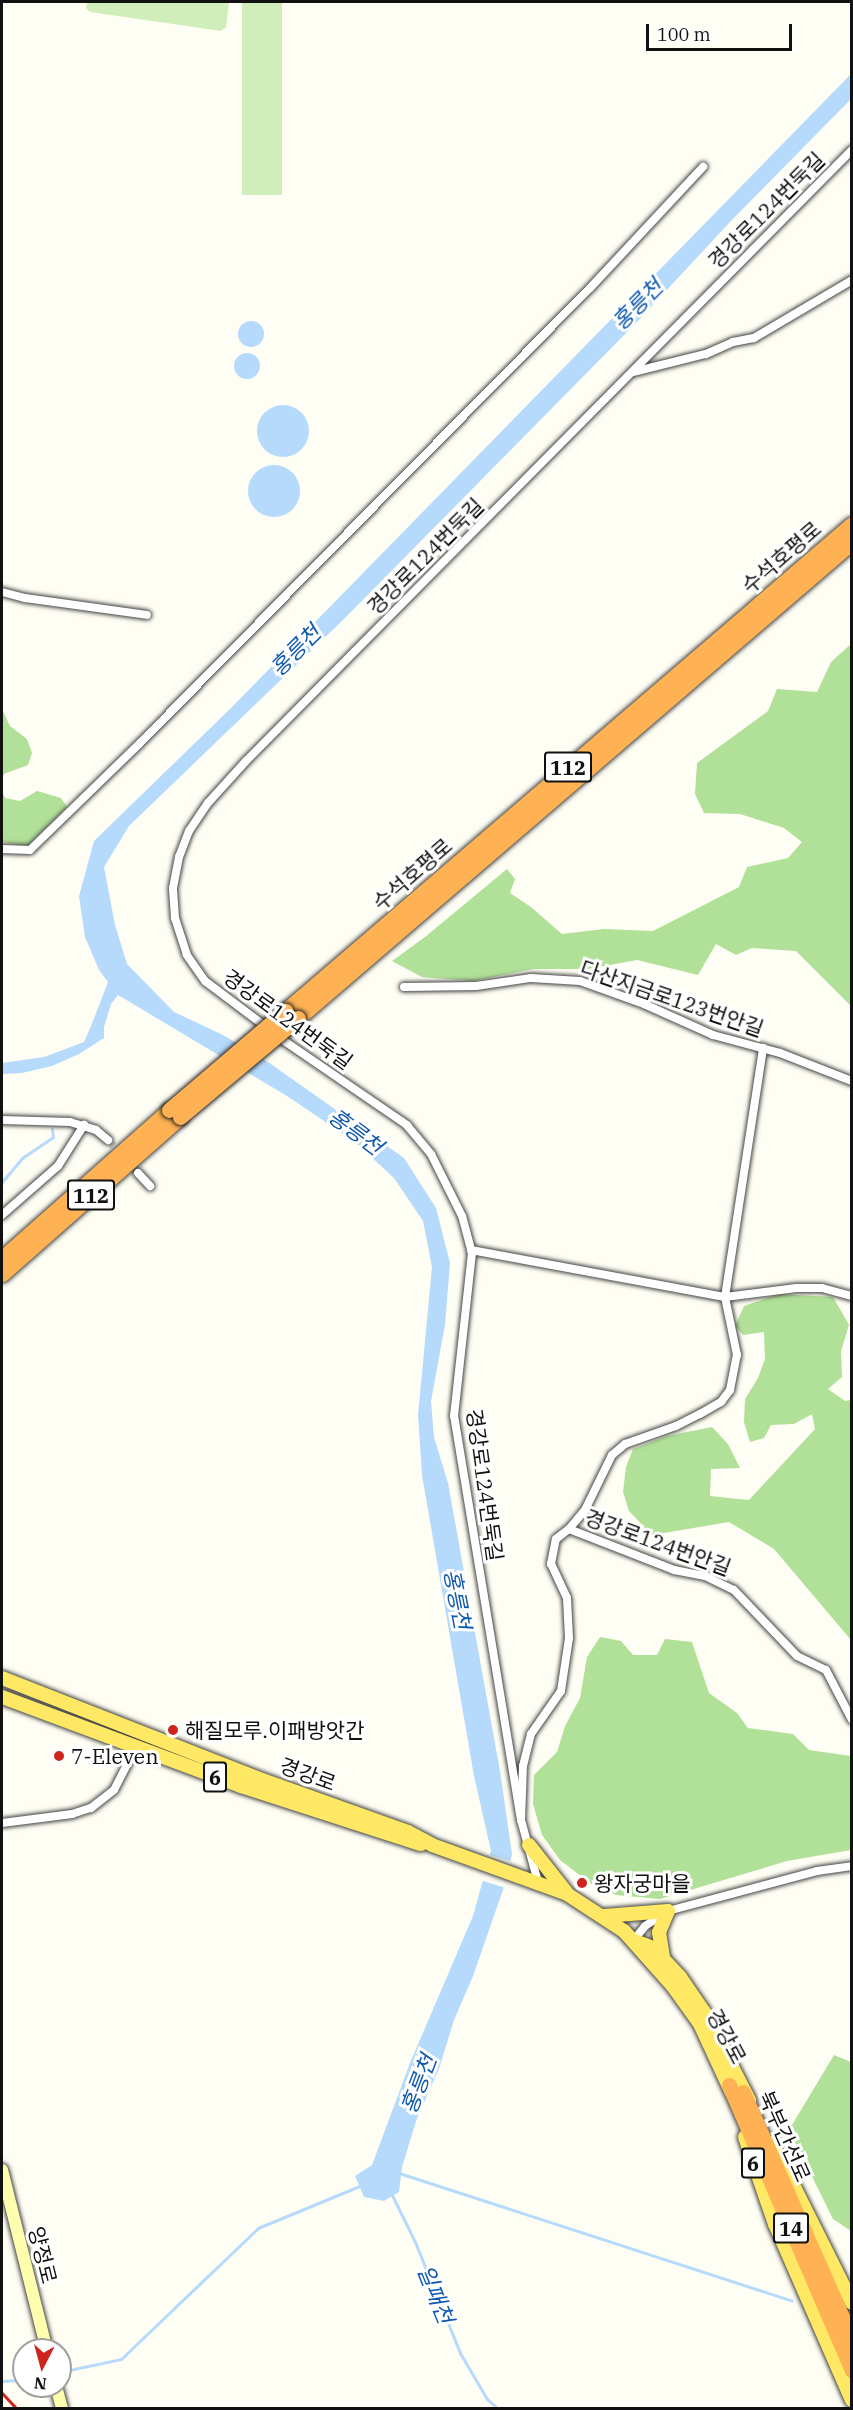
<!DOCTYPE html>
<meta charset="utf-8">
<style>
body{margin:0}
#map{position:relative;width:853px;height:2410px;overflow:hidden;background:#fffef4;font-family:"IBM Plex Serif","Noto Sans KR",serif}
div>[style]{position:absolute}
.green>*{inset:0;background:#d0eeba;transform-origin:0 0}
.forest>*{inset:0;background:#b1e098}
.water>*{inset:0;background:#b5dafb}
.round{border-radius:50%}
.pier>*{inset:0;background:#fffef4;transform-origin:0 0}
.stream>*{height:3px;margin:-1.5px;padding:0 1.5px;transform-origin:1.5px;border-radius:1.5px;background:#b5dafb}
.street-tunnel>*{height:8px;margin-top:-4px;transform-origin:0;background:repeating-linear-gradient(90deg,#dbdad2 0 8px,transparent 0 12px)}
.roads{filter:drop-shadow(0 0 2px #444) drop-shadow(0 0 2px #444)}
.street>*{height:8px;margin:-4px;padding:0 4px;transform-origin:4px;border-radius:4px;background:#fff}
.secondary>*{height:12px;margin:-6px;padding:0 6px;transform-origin:6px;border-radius:6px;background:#fffeaf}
.primary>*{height:14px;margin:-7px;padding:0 7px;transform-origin:7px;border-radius:7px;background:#ffe864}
.highway>*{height:15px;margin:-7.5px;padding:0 7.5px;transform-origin:7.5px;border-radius:7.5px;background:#feb253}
.rail>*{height:3px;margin:-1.5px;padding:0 1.5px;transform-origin:1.5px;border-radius:1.5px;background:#cd251d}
.bridges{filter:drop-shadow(0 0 2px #222) drop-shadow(0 0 2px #222)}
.highway-bridge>*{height:15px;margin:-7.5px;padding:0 7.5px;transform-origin:7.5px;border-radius:7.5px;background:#feb253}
.dots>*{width:16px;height:16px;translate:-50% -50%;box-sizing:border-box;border:3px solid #fff;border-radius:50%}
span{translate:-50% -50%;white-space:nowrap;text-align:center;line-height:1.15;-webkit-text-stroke:6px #fff;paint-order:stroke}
.shield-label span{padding:2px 4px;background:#fff;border:2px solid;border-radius:4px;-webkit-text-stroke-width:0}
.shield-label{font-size:20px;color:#111;font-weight:700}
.street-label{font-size:21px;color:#111}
.poi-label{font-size:21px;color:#111}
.left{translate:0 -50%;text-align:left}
.water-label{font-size:22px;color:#0f59ae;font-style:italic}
.frame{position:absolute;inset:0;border:3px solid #111;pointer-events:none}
.north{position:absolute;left:12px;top:2338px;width:60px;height:60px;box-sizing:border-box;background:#fff;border:2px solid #a0a0a0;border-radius:50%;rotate:186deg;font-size:16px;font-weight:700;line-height:24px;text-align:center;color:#111}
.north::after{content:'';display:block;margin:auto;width:21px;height:27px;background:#cd251d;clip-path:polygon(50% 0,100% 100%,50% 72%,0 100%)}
.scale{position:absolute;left:646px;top:24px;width:146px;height:27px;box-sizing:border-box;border:3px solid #111;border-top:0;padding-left:8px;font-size:18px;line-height:21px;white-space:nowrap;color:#111;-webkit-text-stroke:4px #fff;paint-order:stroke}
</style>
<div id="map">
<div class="green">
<div style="clip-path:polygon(87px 2px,229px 2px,226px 27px,221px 31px,90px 12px,86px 8px)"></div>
<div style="left:242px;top:2px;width:40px;height:193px"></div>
</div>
<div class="forest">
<div style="clip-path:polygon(851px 644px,851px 1006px,796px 951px,752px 948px,736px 955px,716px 944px,698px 975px,637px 960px,588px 969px,534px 969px,472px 981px,422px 977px,392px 961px,425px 937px,507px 869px,515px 879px,510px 893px,531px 907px,562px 934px,604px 929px,653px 931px,739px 887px,747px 867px,788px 858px,802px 842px,784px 828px,740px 814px,704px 813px,695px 794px,697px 763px,768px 711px,777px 689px,817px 692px,831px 662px)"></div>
<div style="clip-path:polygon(2px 709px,10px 726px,27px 739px,32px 753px,28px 765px,4px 774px,2px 778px)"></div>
<div style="clip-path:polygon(2px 791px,5px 798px,20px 801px,37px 791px,61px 798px,67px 807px,27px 846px,2px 842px)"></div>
<div style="clip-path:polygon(779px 1294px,833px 1297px,849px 1325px,841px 1351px,842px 1377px,828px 1389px,845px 1401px,851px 1400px,851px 1640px,774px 1549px,729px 1522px,652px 1535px,629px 1511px,623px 1492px,626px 1467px,633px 1449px,667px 1436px,712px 1427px,728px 1444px,740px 1468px,711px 1469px,710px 1496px,749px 1500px,815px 1429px,812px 1414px,794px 1424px,771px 1425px,764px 1438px,750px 1442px,744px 1422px,745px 1399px,758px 1378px,765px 1359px,764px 1332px,743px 1335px,735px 1326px,744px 1306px)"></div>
<div style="clip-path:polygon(600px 1637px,621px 1641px,633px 1655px,657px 1655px,665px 1639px,692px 1642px,709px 1693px,737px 1713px,748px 1728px,793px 1734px,809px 1750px,851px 1756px,851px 1850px,787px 1861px,660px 1899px,616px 1895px,590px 1883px,560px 1860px,542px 1835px,533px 1804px,534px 1775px,557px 1752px,565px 1726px,580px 1698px,587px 1657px)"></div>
<div style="clip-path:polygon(834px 2055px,851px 2062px,851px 2231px,833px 2219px,789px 2130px)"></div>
</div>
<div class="water">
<div style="clip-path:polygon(851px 74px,851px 99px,730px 222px,637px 322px,345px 618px,129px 826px,104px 867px,115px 925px,127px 964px,174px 1012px,223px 1035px,268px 1062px,404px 1158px,436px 1208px,450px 1263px,445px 1325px,431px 1401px,434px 1437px,448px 1483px,500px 1771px,512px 1854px,504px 1887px,473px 1976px,454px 2020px,439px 2069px,417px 2118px,402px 2167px,399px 2192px,384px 2201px,364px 2197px,355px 2176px,372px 2165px,410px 2063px,473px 1916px,491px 1851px,474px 1776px,422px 1475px,418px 1415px,432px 1267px,423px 1221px,394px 1178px,355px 1142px,287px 1096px,118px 995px,111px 1004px,104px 1027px,104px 1038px,79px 1054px,52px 1066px,22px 1073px,2px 1074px,2px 1063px,44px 1057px,84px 1042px,91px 1026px,108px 982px,99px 970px,85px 937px,79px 896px,94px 841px,231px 708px)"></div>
<div class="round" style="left:238px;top:321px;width:26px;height:26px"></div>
<div class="round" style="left:234px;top:353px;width:26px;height:26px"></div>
<div class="round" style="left:257px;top:405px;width:52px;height:52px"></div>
<div class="round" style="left:248px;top:465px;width:52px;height:52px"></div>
</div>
<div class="pier">
<div style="left:487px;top:1854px;width:27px;height:27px;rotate:17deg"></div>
</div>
<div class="stream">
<div style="left:2px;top:1182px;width:31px;rotate:-50deg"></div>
<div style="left:22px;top:1158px;width:37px;rotate:-34deg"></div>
<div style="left:53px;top:1137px;width:8px;rotate:-97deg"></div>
<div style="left:399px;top:2173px;width:413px;rotate:18deg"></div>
<div style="left:391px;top:2193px;width:55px;rotate:63.9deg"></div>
<div style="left:415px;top:2242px;width:120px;rotate:67.9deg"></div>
<div style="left:460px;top:2353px;width:53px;rotate:59.6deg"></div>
<div style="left:487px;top:2399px;width:13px;rotate:42deg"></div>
<div style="left:60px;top:2372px;width:62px;rotate:-12deg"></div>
<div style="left:121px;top:2359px;width:190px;rotate:-43.7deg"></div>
<div style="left:258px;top:2228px;width:113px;rotate:-22.5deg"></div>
<div style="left:2px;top:2381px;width:22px;rotate:-3deg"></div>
</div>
<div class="street-tunnel">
<div style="left:108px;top:1140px;width:45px;rotate:47.7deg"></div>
</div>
<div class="roads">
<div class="street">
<div style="left:633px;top:372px;width:75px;rotate:-13.9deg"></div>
<div style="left:706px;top:354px;width:30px;rotate:-24deg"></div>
<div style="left:733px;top:342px;width:21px;rotate:-11deg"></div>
<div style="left:754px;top:338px;width:114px;rotate:-30.6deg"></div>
<div style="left:2px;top:592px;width:24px;rotate:15deg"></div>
<div style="left:25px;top:598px;width:123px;rotate:7.9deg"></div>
<div style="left:2px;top:849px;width:28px;rotate:2deg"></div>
<div style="left:30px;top:850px;width:153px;rotate:-44.2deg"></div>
<div style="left:140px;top:743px;width:640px;rotate:-45.32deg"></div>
<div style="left:590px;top:288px;width:166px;rotate:-47deg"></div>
<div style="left:404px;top:987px;width:72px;rotate:-0.8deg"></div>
<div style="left:476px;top:986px;width:56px;rotate:-8.3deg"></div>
<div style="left:531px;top:978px;width:49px;rotate:3.5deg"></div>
<div style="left:580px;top:981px;width:68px;rotate:19.8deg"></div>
<div style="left:644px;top:1004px;width:76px;rotate:24.2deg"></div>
<div style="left:713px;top:1035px;width:69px;rotate:15deg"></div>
<div style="left:780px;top:1053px;width:77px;rotate:21.3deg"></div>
<div style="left:2px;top:1120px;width:68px;rotate:1.7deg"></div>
<div style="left:70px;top:1122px;width:27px;rotate:17deg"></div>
<div style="left:96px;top:1130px;width:16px;rotate:40deg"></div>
<div style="left:138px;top:1173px;width:18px;rotate:47deg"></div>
<div style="left:2px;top:1215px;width:74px;rotate:-41.2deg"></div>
<div style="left:58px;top:1166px;width:49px;rotate:-57.6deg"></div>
<div style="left:471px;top:1250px;width:258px;rotate:10.5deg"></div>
<div style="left:725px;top:1297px;width:252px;rotate:-81.3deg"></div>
<div style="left:569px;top:1529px;width:113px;rotate:21.3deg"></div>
<div style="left:674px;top:1570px;width:32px;rotate:11deg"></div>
<div style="left:705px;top:1576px;width:32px;rotate:26deg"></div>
<div style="left:734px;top:1590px;width:91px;rotate:46.3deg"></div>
<div style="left:797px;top:1656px;width:32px;rotate:26deg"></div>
<div style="left:826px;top:1670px;width:56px;rotate:62.5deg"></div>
<div style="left:521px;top:1820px;width:410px;rotate:-99.4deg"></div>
<div style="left:454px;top:1416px;width:164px;rotate:-83.7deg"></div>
<div style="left:472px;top:1253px;width:38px;rotate:-105deg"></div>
<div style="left:462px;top:1216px;width:69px;rotate:-116.6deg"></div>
<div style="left:431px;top:1154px;width:38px;rotate:-130deg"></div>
<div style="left:407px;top:1125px;width:147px;rotate:-145.6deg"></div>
<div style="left:286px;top:1042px;width:101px;rotate:-143deg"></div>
<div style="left:205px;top:981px;width:32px;rotate:-125deg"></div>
<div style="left:187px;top:955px;width:39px;rotate:-108deg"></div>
<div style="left:175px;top:918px;width:30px;rotate:-94deg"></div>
<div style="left:173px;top:888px;width:32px;rotate:-79deg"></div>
<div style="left:179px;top:857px;width:28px;rotate:-69deg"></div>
<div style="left:189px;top:831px;width:34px;rotate:-56deg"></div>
<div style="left:208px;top:803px;width:57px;rotate:-47.9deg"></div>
<div style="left:246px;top:761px;width:861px;rotate:-45.24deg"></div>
<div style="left:2px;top:1823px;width:71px;rotate:-7.3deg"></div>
<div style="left:72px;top:1814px;width:20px;rotate:-18deg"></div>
<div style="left:91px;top:1808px;width:29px;rotate:-38deg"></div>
<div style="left:114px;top:1790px;width:51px;rotate:-62.9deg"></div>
<div style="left:538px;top:1882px;width:64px;rotate:-105.3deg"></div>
<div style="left:521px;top:1820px;width:54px;rotate:-87.9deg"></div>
<div style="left:523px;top:1766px;width:33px;rotate:-76deg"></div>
<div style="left:531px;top:1734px;width:52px;rotate:-55.1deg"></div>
<div style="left:561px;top:1691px;width:54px;rotate:-81.4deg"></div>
<div style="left:569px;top:1638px;width:40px;rotate:-92.9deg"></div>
<div style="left:567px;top:1598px;width:38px;rotate:-115deg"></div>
<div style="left:551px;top:1564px;width:25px;rotate:-79deg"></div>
<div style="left:556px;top:1539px;width:16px;rotate:-38deg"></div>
<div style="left:569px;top:1529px;width:25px;rotate:-50deg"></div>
<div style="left:585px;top:1510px;width:61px;rotate:-63.9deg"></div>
<div style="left:612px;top:1455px;width:17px;rotate:-40deg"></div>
<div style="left:625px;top:1444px;width:54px;rotate:-19.4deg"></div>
<div style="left:676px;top:1426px;width:27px;rotate:-27deg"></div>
<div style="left:700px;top:1414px;width:24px;rotate:-30deg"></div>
<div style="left:721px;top:1402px;width:15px;rotate:-53deg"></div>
<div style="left:730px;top:1390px;width:36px;rotate:-79deg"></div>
<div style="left:737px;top:1355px;width:59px;rotate:-101.7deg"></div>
<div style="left:725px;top:1297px;width:72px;rotate:-7.2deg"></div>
<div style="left:796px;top:1288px;width:26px"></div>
<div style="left:822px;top:1288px;width:31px;rotate:15deg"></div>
<div style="left:633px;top:1941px;width:19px;rotate:-51deg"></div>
<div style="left:645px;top:1926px;width:27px;rotate:-33deg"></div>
<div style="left:668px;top:1911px;width:154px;rotate:-15deg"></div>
<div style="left:817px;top:1871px;width:35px;rotate:-8deg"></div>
</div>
<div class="secondary">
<div style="left:2px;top:2170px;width:186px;rotate:76deg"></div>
<div style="left:56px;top:2386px;width:23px;rotate:75deg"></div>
</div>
<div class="primary">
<div style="left:2px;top:1678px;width:274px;rotate:21.4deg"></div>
<div style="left:257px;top:1778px;width:160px;rotate:19.7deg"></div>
<div style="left:408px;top:1832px;width:27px;rotate:28deg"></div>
<div style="left:432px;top:1845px;width:144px;rotate:19.9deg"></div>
<div style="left:567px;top:1894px;width:68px;rotate:33deg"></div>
<div style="left:624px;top:1931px;width:72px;rotate:48.4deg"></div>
<div style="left:672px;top:1985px;width:48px;rotate:54.3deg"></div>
<div style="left:700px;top:2024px;width:76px;rotate:65.1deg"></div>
<div style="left:2px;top:1697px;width:255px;rotate:20.4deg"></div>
<div style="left:241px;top:1786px;width:189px;rotate:17.9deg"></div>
<div style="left:529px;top:1845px;width:60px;rotate:51.8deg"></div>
<div style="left:604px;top:1916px;width:64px;rotate:-4.5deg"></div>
<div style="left:668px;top:1911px;width:23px;rotate:113deg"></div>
<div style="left:659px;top:1932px;width:25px;rotate:81deg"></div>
<div style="left:635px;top:1941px;width:19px;rotate:21deg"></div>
<div style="left:653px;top:1948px;width:40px;rotate:47deg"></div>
<div style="left:680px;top:1977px;width:42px;rotate:55.6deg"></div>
<div style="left:704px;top:2012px;width:99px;rotate:62.9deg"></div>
<div style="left:745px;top:2137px;width:92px;rotate:71deg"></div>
<div style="left:775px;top:2224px;width:192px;rotate:66.4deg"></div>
<div style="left:772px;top:2143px;width:179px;rotate:63.4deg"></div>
</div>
<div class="highway">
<div style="left:285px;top:1011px;width:747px;rotate:-40.66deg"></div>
<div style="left:298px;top:1018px;width:730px;rotate:-40.67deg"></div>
<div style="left:2px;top:1258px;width:223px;rotate:-41.5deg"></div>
<div style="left:2px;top:1274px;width:237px;rotate:-41.4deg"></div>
<div style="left:729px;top:2085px;width:311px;rotate:66.7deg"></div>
<div style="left:743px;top:2092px;width:270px;rotate:66.2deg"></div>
</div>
</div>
<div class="rail">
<div style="left:2px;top:2393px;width:21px;rotate:47deg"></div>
</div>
<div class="bridges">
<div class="highway-bridge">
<div style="left:169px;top:1110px;width:153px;rotate:-40.5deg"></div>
<div style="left:180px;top:1117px;width:154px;rotate:-40deg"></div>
</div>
</div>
<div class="dots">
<div style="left:173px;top:1730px;background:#cd251d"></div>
<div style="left:59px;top:1756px;background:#cd251d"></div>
<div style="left:582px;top:1883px;background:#cd251d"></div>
</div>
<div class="shield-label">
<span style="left:568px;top:767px">112</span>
<span style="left:91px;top:1195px">112</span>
<span style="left:215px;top:1777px">6</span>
<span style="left:753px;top:2163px">6</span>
<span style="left:791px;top:2228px">14</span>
</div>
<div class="street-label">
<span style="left:766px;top:210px;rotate:-45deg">경강로124번둑길</span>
<span style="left:425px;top:556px;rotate:-45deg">경강로124번둑길</span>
<span style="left:781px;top:557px;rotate:-41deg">수석호평로</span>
<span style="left:412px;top:874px;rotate:-41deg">수석호평로</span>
<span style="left:672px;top:998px;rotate:19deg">다산지금로123번안길</span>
<span style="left:288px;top:1019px;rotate:36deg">경강로124번둑길</span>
<span style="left:485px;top:1485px;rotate:82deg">경강로124번둑길</span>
<span style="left:658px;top:1542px;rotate:20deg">경강로124번안길</span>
<span style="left:308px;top:1774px;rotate:20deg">경강로</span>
<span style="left:727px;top:2036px;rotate:62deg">경강로</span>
<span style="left:785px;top:2136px;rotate:66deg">북부간선로</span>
<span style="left:43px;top:2255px;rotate:76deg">양정로</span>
</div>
<div class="poi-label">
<span class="left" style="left:185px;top:1730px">해질모루.이패방앗간</span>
<span class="left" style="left:71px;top:1756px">7-Eleven</span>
<span class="left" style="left:594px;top:1883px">왕자궁마을</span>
</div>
<div class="water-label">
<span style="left:637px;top:304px;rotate:-45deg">홍릉천</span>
<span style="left:295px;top:650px;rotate:-45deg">홍릉천</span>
<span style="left:356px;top:1131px;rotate:37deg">홍릉천</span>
<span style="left:458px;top:1599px;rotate:79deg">홍릉천</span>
<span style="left:418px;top:2084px;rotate:-69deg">홍릉천</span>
<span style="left:436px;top:2294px;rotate:68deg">일패천</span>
</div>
<div class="frame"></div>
<div class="north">N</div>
<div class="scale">100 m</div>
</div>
